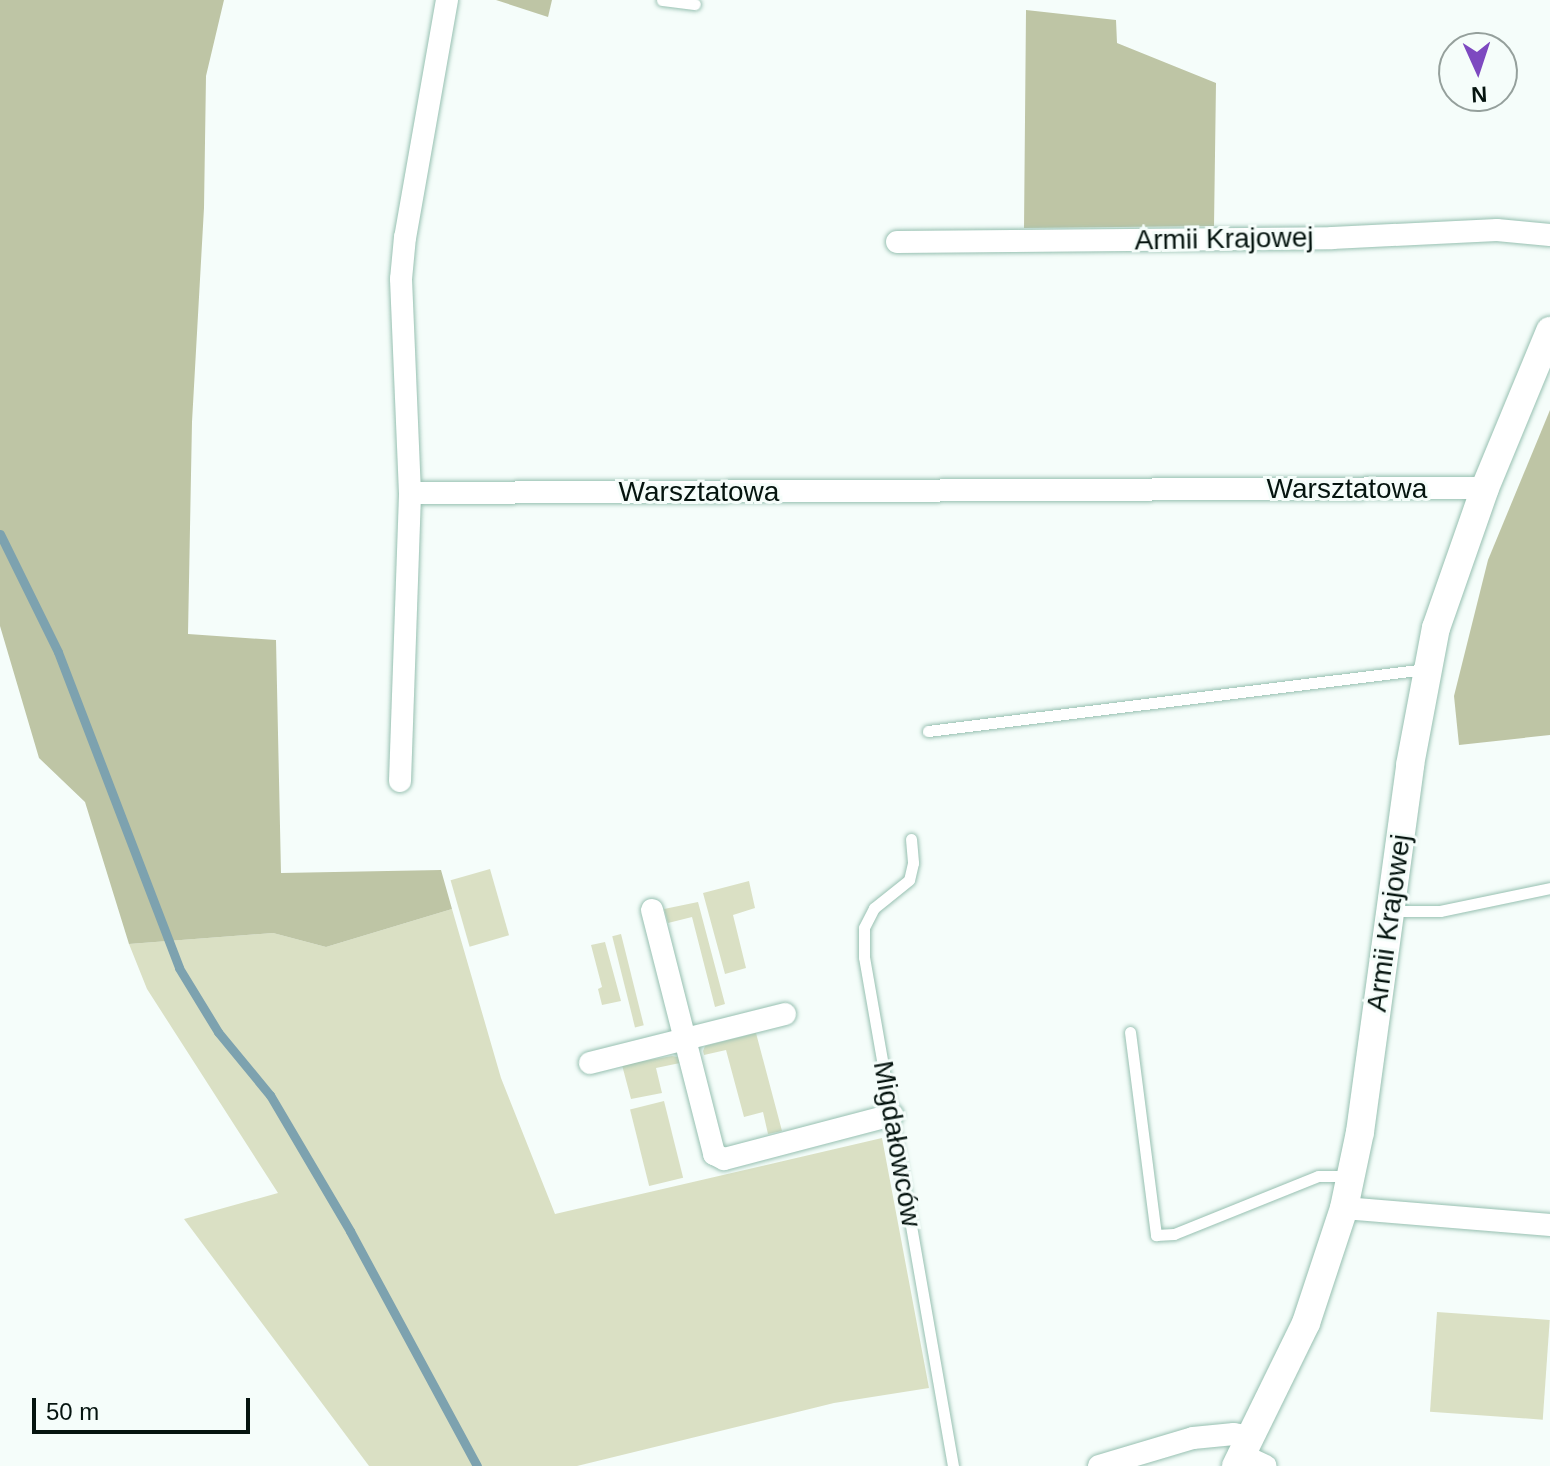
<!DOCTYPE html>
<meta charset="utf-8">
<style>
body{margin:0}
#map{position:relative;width:1550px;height:1466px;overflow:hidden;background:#f5fdfa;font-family:Helvetica,sans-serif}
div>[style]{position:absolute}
.green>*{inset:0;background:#dae0c4;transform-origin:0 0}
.forest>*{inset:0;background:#bec5a5}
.stream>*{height:9px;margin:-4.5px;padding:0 4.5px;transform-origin:4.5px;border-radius:4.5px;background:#7da2af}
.roads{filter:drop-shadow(0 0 2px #97c0b1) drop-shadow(0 0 2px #97c0b1)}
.service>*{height:11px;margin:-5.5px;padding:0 5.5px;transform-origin:5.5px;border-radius:5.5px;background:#fff}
.minor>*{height:22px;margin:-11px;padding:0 11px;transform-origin:11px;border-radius:11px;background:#fff}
.tertiary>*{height:28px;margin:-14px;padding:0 14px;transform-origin:14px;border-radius:14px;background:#fff}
span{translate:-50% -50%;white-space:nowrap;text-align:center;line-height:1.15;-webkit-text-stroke:6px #f5fdfa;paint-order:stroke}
.street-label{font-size:28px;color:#05140f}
.north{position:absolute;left:1438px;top:32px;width:80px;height:80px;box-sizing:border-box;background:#f5fdfa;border:2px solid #95a09c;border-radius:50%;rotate:177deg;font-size:22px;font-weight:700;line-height:32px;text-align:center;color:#05140f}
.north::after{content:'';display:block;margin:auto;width:28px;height:36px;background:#7d49c0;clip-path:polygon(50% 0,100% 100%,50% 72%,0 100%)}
.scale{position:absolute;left:32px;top:1398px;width:218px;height:36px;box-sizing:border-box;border:4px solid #05140f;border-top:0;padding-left:10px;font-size:24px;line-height:28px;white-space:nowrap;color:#05140f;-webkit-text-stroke:6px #f5fdfa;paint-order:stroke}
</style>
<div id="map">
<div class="green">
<div style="left:490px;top:869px;width:69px;height:41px;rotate:74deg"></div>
<div style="clip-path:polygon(749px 881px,755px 908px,733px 915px,746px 968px,725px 974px,703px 893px)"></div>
<div style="clip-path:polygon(698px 902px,725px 1004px,715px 1007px,692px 917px,668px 923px,664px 909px)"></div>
<div style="clip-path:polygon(452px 909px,501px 1078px,555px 1214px,882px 1138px,929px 1388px,834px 1403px,577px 1466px,369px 1466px,184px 1219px,278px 1193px,147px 989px,129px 944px,273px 933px,326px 947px)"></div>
<div style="left:621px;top:934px;width:94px;height:9px;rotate:76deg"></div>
<div style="clip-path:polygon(605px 942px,621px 1001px,602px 1005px,598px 989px,602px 987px,591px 945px)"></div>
<div style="clip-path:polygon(756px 1033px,782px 1131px,768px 1134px,763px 1112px,744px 1117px,726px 1050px,704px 1055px,703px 1051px,705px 1046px)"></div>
<div style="clip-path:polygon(672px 1056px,678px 1057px,680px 1063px,656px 1068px,662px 1093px,631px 1099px,622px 1065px)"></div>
<div style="left:664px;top:1101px;width:79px;height:35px;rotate:76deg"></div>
<div style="left:1437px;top:1312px;width:113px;height:100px;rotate:4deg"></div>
</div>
<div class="forest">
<div style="clip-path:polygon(0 0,224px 0,206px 76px,204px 208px,192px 422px,188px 634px,276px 640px,281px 873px,441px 870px,452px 909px,326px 947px,273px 933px,129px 944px,85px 802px,39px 758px,0 626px)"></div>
<div style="clip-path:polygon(496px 0,552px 0,548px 17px)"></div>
<div style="clip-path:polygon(1026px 10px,1116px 20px,1117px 43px,1216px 83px,1214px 226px,1024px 228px)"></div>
<div style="clip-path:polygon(1550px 410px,1550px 735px,1459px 745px,1454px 696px,1488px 560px)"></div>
</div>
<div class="stream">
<div style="left:0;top:534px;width:131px;rotate:63.8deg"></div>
<div style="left:58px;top:652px;width:338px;rotate:69deg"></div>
<div style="left:179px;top:968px;width:75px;rotate:58.6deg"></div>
<div style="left:218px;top:1032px;width:82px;rotate:50.5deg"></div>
<div style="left:270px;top:1095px;width:158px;rotate:59.5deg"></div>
<div style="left:350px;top:1231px;width:267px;rotate:61.6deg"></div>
</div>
<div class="roads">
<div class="service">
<div style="left:662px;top:0;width:33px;rotate:7deg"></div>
<div style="left:928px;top:731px;width:502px;rotate:-7.1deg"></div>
<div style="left:911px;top:839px;width:24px;rotate:85deg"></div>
<div style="left:913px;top:863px;width:17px;rotate:103deg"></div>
<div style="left:909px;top:880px;width:45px;rotate:141.3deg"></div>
<div style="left:874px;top:908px;width:22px;rotate:117deg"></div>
<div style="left:864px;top:928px;width:29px;rotate:90deg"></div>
<div style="left:864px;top:957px;width:517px;rotate:80.08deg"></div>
<div style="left:1390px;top:911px;width:50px"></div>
<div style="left:1440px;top:911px;width:112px;rotate:-11.8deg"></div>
<div style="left:1130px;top:1032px;width:205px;rotate:82.7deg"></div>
<div style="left:1156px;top:1235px;width:18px;rotate:-3deg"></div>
<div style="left:1174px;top:1234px;width:155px;rotate:-21.9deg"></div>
<div style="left:1318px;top:1176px;width:33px"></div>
</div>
<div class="minor">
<div style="left:447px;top:0;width:241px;rotate:100deg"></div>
<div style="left:405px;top:237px;width:42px;rotate:95.4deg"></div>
<div style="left:401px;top:279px;width:214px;rotate:87.6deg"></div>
<div style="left:410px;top:493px;width:1075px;rotate:-0.27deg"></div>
<div style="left:897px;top:242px;width:435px;rotate:-0.5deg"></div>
<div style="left:1332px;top:238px;width:165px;rotate:-2.8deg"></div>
<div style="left:1497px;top:230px;width:53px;rotate:5.4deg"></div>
<div style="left:400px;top:781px;width:288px;rotate:-88deg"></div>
<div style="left:652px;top:910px;width:252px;rotate:75.7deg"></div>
<div style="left:714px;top:1154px;width:11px;rotate:27deg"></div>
<div style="left:724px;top:1159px;width:174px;rotate:-14.7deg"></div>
<div style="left:590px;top:1063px;width:201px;rotate:-14.1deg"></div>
<div style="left:1344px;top:1208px;width:207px;rotate:4.7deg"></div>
<div style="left:1242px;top:1455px;width:26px;rotate:25deg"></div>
<div style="left:1099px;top:1466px;width:98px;rotate:-16.6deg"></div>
<div style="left:1193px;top:1438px;width:41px;rotate:-5.6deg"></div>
<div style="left:1234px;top:1434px;width:17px;rotate:10deg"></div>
</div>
<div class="tertiary">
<div style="left:1236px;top:1466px;width:159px;rotate:-63.9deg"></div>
<div style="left:1306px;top:1323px;width:121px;rotate:-71.7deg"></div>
<div style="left:1344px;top:1208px;width:78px;rotate:-78.1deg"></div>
<div style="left:1360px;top:1132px;width:370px;rotate:-82.2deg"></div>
<div style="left:1410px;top:765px;width:139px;rotate:-79.3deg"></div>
<div style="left:1436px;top:628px;width:148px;rotate:-70.7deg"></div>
<div style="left:1485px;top:488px;width:170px;rotate:-67.5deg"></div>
</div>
</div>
<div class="street-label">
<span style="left:1224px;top:239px;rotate:-1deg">Armii Krajowej</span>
<span style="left:1347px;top:489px">Warsztatowa</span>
<span style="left:699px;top:492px">Warsztatowa</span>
<span style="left:1389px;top:923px;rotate:-82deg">Armii Krajowej</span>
<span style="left:897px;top:1144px;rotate:80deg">Migdałowców</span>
</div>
<div class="north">N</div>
<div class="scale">50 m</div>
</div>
